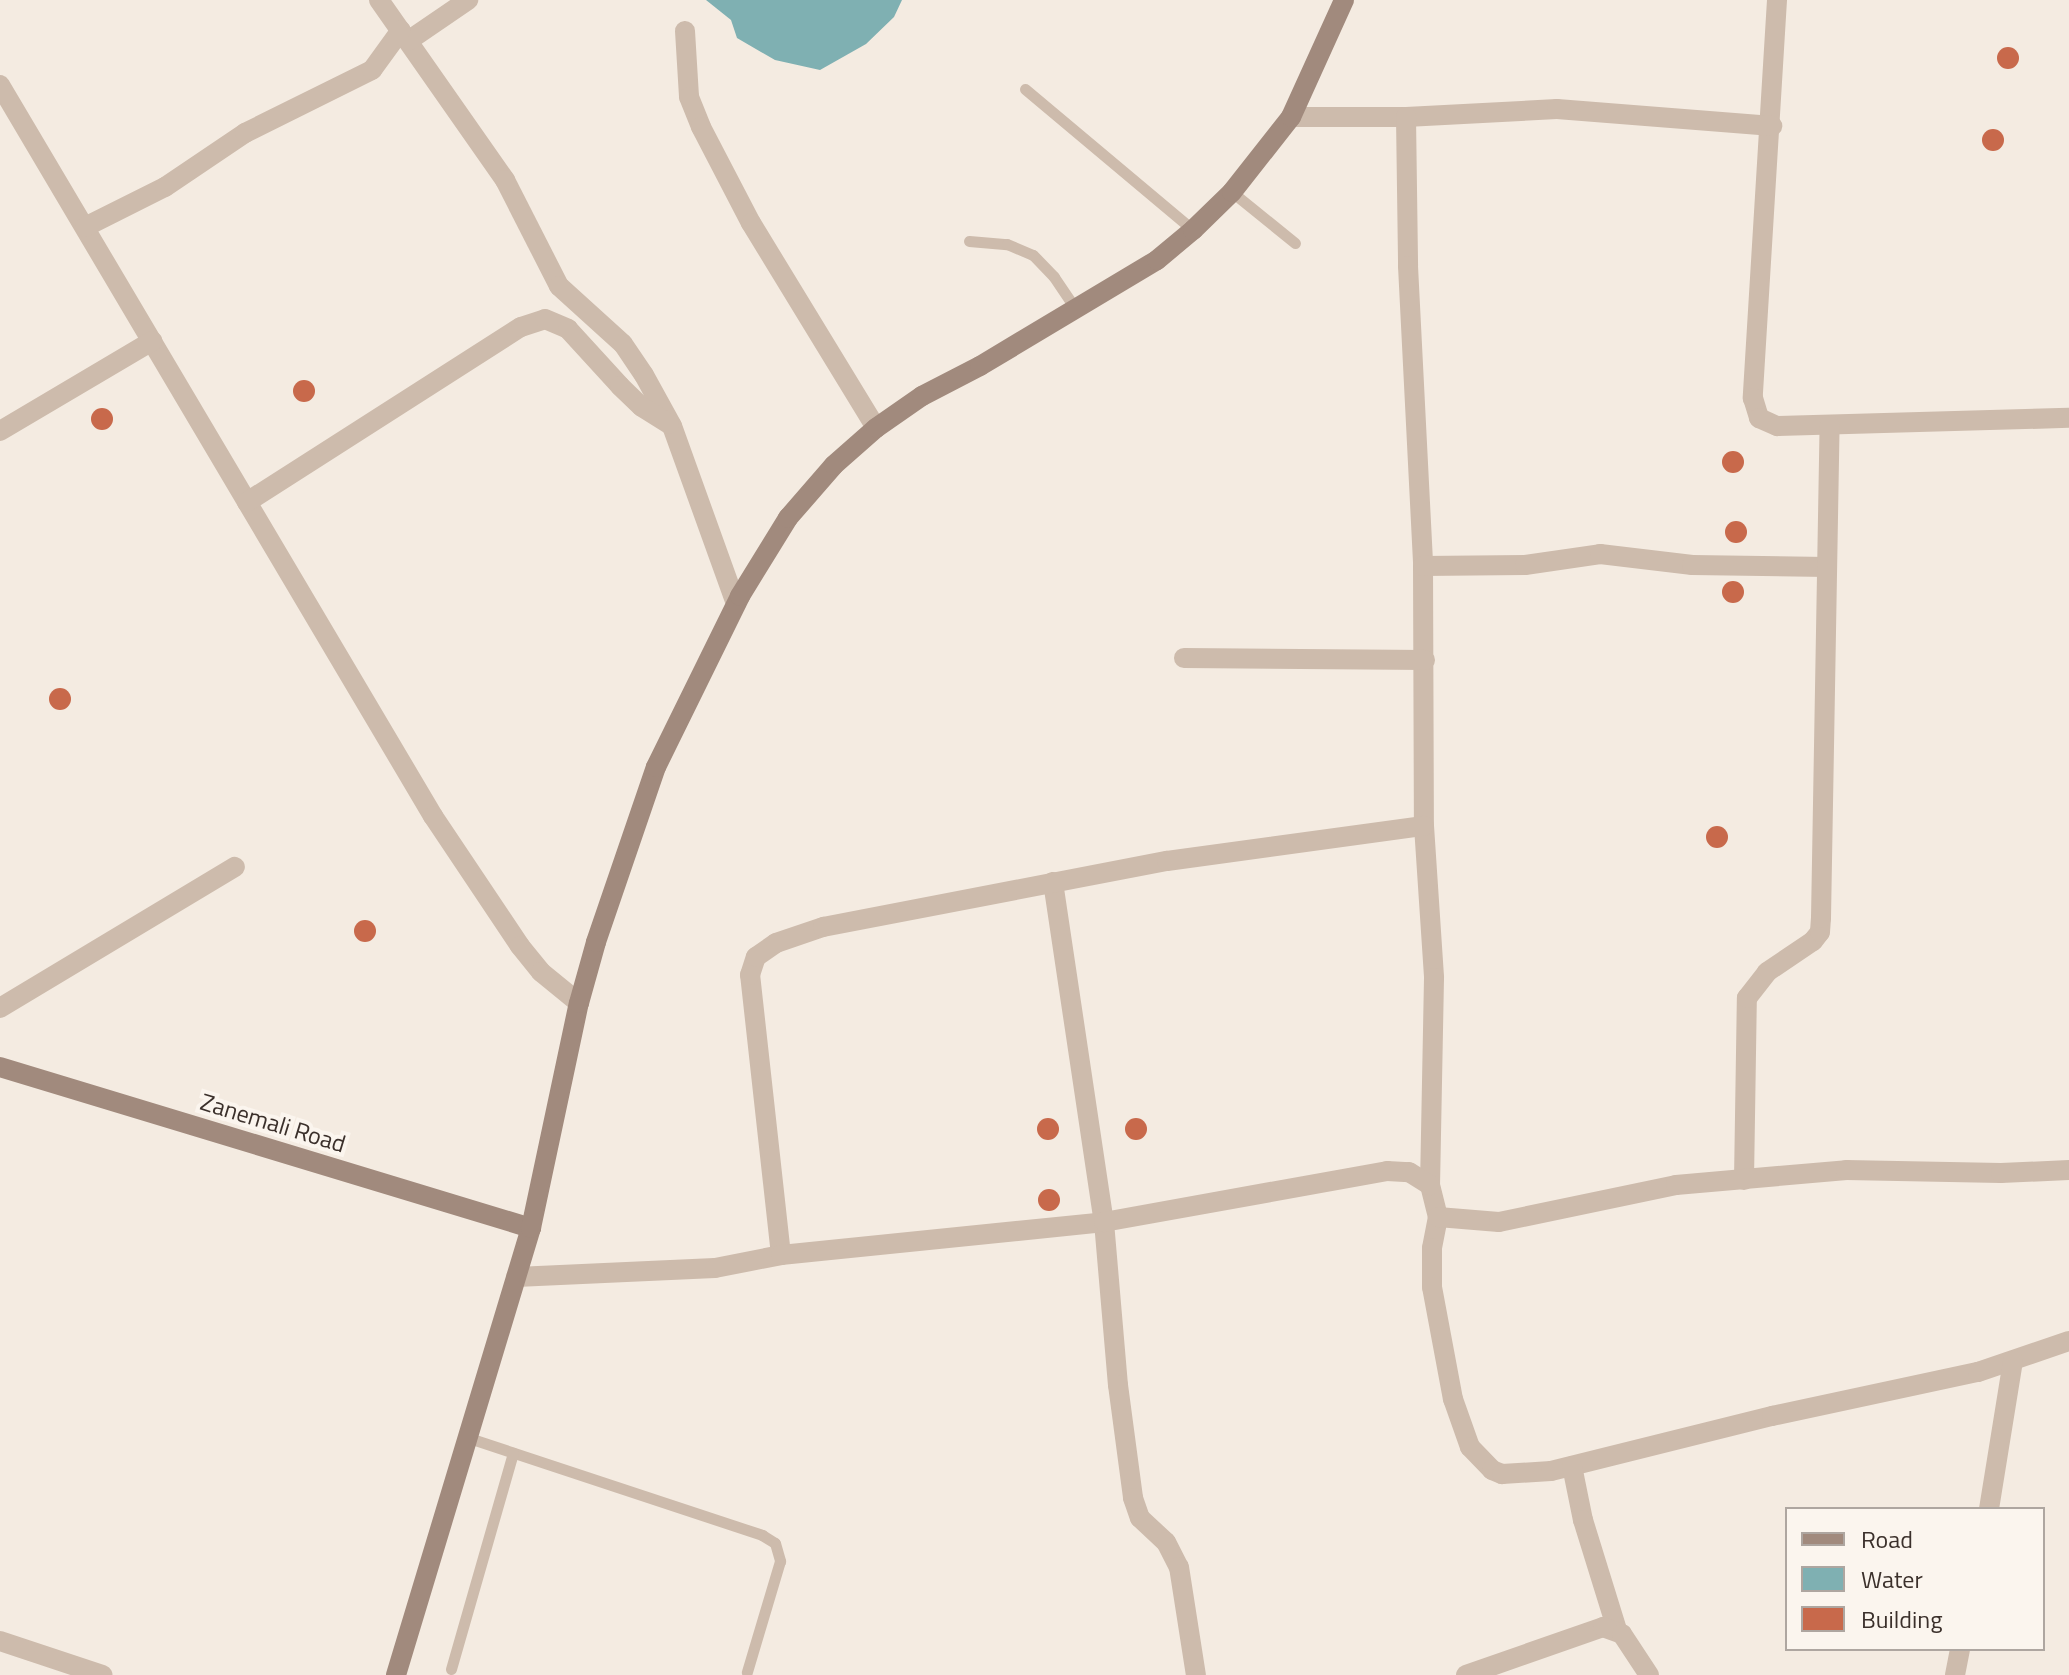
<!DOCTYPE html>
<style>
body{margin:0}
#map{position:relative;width:2069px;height:1675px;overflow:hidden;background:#f4ebe1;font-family:"Titillium Web",sans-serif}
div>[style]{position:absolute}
.water>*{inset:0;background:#7fb0b2}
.building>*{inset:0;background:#c8694b}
.round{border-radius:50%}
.lane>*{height:11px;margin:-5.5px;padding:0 5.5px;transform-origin:5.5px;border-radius:5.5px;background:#cdbbac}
.street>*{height:20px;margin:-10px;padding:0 10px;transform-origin:10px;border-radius:10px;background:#cdbbac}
.secondary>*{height:20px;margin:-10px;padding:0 10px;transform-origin:10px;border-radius:10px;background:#a18a7d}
span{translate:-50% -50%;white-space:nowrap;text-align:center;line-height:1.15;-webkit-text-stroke:8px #fbf5ee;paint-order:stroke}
.street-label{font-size:24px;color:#3b302b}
.legend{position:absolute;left:1785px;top:1507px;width:260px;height:144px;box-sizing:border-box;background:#fbf5ee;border:2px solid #aea6a0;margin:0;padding:10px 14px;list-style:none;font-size:24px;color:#3b302b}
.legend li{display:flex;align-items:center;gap:16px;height:40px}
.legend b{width:40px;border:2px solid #aea6a0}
</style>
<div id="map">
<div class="water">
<div style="clip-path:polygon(706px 0,902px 0,894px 17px,866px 44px,820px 70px,775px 60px,737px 38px,731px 20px)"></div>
</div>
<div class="building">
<div class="round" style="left:1997px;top:47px;width:22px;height:22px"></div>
<div class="round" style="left:1982px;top:129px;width:22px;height:22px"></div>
<div class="round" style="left:293px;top:380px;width:22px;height:22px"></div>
<div class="round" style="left:91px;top:408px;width:22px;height:22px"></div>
<div class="round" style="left:1722px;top:451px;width:22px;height:22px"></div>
<div class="round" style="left:1725px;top:521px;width:22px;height:22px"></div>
<div class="round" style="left:1722px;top:581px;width:22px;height:22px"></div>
<div class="round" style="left:49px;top:688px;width:22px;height:22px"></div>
<div class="round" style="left:1706px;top:826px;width:22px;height:22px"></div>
<div class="round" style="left:354px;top:920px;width:22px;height:22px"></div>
<div class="round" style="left:1125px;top:1118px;width:22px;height:22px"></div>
<div class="round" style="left:1037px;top:1118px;width:22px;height:22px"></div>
<div class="round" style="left:1038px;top:1189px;width:22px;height:22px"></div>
</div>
<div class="lane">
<div style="left:1025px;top:89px;width:219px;rotate:40deg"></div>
<div style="left:1232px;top:192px;width:81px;rotate:39deg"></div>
<div style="left:969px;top:241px;width:38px;rotate:5deg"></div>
<div style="left:1007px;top:244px;width:28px;rotate:23deg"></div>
<div style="left:1033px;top:255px;width:30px;rotate:46deg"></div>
<div style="left:1054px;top:277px;width:40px;rotate:56deg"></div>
<div style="left:469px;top:1438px;width:309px;rotate:18.3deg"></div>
<div style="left:762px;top:1535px;width:15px;rotate:32deg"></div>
<div style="left:775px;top:1543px;width:19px;rotate:74deg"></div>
<div style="left:780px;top:1561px;width:116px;rotate:106.6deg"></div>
<div style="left:451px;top:1669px;width:225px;rotate:-74deg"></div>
</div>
<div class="street">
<div style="left:379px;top:0;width:220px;rotate:55deg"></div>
<div style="left:505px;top:180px;width:119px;rotate:63deg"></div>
<div style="left:559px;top:286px;width:86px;rotate:42.2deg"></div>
<div style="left:623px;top:344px;width:37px;rotate:56deg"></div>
<div style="left:644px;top:375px;width:58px;rotate:61.2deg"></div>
<div style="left:672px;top:426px;width:189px;rotate:70.2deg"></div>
<div style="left:1777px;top:0;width:399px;rotate:93.5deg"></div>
<div style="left:1753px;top:398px;width:21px;rotate:73deg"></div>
<div style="left:1759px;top:418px;width:20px;rotate:24deg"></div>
<div style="left:1777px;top:426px;width:292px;rotate:-1.6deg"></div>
<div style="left:685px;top:31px;width:66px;rotate:86.5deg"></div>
<div style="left:689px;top:97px;width:32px;rotate:68deg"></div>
<div style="left:701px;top:127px;width:108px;rotate:62.5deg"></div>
<div style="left:751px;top:223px;width:240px;rotate:58.6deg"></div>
<div style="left:408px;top:41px;width:73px;rotate:-34.3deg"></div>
<div style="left:0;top:85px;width:850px;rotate:59.36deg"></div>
<div style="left:433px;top:816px;width:156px;rotate:56.2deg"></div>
<div style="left:520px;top:946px;width:33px;rotate:51deg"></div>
<div style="left:541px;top:972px;width:49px;rotate:39.2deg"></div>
<div style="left:1291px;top:117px;width:115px"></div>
<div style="left:1406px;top:117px;width:151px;rotate:-3deg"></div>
<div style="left:1557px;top:109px;width:216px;rotate:4.5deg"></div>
<div style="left:1406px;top:117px;width:149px;rotate:89.2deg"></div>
<div style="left:1408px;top:266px;width:300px;rotate:87.1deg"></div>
<div style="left:1423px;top:566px;width:260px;rotate:89.8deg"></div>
<div style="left:1424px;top:826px;width:152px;rotate:86.2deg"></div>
<div style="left:1434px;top:978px;width:207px;rotate:91.1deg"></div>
<div style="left:1430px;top:1185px;width:33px;rotate:76deg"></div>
<div style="left:1438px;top:1217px;width:32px;rotate:101deg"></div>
<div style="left:1432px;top:1248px;width:39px;rotate:90deg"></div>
<div style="left:1432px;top:1287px;width:114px;rotate:79.4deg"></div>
<div style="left:1453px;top:1399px;width:51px;rotate:70.5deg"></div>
<div style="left:1470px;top:1447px;width:32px;rotate:46deg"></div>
<div style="left:1492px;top:1470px;width:11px;rotate:22deg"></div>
<div style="left:1502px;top:1474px;width:49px;rotate:-3.5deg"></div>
<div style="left:1551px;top:1471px;width:228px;rotate:-14deg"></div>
<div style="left:1772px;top:1416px;width:211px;rotate:-12.1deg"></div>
<div style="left:1978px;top:1372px;width:96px;rotate:-18.8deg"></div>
<div style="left:85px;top:227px;width:89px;rotate:-26.6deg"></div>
<div style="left:165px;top:187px;width:97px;rotate:-34deg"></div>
<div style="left:245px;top:133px;width:142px;rotate:-26.4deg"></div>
<div style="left:372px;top:70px;width:49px;rotate:-54.1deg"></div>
<div style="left:0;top:431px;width:177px;rotate:-30.6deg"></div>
<div style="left:247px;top:502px;width:325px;rotate:-32.6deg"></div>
<div style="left:521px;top:327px;width:25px;rotate:-18deg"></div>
<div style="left:545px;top:319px;width:25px;rotate:23deg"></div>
<div style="left:568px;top:329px;width:77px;rotate:47.6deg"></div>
<div style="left:620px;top:386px;width:30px;rotate:44deg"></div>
<div style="left:642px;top:407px;width:32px;rotate:32deg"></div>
<div style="left:1423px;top:566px;width:102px;rotate:-0.6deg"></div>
<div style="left:1525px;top:565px;width:76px;rotate:-8.3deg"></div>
<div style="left:1600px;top:554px;width:93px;rotate:6.8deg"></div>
<div style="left:1692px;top:565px;width:135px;rotate:0.8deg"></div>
<div style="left:1184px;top:658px;width:241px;rotate:0.5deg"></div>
<div style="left:1053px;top:882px;width:344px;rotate:81.5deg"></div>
<div style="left:1104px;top:1222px;width:164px;rotate:85.1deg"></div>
<div style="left:1118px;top:1385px;width:114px;rotate:82.4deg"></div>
<div style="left:1133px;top:1498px;width:21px;rotate:71deg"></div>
<div style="left:1140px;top:1518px;width:35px;rotate:43deg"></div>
<div style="left:1166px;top:1542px;width:28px;rotate:63deg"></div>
<div style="left:1179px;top:1567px;width:109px;rotate:81.1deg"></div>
<div style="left:0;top:1008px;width:274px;rotate:-31deg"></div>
<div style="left:1744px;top:1180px;width:182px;rotate:-89.1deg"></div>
<div style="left:1747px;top:998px;width:33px;rotate:-52deg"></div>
<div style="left:1767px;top:972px;width:55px;rotate:-34deg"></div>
<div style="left:1813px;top:941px;width:11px;rotate:-52deg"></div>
<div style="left:1820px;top:932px;width:14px;rotate:-86deg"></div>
<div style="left:1821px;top:918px;width:493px;rotate:-89deg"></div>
<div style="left:1438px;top:1217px;width:61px;rotate:4.7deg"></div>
<div style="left:1499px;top:1222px;width:181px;rotate:-11.8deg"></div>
<div style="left:1676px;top:1185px;width:171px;rotate:-5deg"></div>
<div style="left:1846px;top:1170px;width:155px;rotate:1.1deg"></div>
<div style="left:2001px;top:1173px;width:68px;rotate:-2.5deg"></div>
<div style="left:781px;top:1255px;width:282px;rotate:-96.3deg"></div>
<div style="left:750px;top:975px;width:19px;rotate:-72deg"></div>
<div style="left:756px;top:957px;width:24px;rotate:-35deg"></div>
<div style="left:776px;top:943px;width:50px;rotate:-18.8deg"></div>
<div style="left:823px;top:927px;width:350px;rotate:-10.9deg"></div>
<div style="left:1167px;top:861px;width:259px;rotate:-7.8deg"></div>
<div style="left:516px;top:1277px;width:199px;rotate:-2.6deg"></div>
<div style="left:715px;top:1268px;width:67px;rotate:-11.1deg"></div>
<div style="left:781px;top:1255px;width:325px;rotate:-5.8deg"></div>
<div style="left:1104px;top:1222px;width:288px;rotate:-10.2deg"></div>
<div style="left:1387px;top:1171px;width:22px;rotate:3deg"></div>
<div style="left:1409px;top:1172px;width:25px;rotate:32deg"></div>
<div style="left:1572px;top:1466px;width:55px;rotate:78.5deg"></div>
<div style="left:1583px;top:1520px;width:115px;rotate:72.8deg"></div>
<div style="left:1989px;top:1509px;width:150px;rotate:-80.8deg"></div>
<div style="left:0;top:1641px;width:108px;rotate:18.4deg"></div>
<div style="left:1466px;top:1675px;width:145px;rotate:-19.3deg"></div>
<div style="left:1603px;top:1627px;width:20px;rotate:20deg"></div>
<div style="left:1622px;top:1634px;width:49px;rotate:56.6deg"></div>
<div style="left:1955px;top:1675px;width:26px;rotate:-79deg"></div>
</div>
<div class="secondary">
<div style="left:0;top:1067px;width:555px;rotate:16.87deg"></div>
<div style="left:396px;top:1675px;width:467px;rotate:-73.2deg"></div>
<div style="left:531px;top:1228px;width:230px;rotate:-78deg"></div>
<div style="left:579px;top:1003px;width:63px;rotate:-74.4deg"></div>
<div style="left:596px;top:942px;width:185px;rotate:-71.1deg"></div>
<div style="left:656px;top:767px;width:191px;rotate:-63.8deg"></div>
<div style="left:740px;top:596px;width:92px;rotate:-58.4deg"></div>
<div style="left:788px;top:518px;width:70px;rotate:-49deg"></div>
<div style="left:834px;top:465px;width:56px;rotate:-41.4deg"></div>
<div style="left:876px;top:428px;width:56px;rotate:-34.8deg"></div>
<div style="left:922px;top:396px;width:65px;rotate:-27.3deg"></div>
<div style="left:980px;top:366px;width:206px;rotate:-30.9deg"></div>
<div style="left:1157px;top:260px;width:47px;rotate:-39.8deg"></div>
<div style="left:1193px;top:230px;width:54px;rotate:-44.3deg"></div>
<div style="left:1232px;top:192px;width:95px;rotate:-51.8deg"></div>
<div style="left:1291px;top:117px;width:128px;rotate:-65.6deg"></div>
</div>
<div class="street-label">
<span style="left:273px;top:1123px;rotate:17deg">Zanemali Road</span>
</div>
<ul class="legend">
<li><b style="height:10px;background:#a18a7d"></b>Road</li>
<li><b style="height:22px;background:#7fb0b2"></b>Water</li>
<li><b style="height:22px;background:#c8694b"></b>Building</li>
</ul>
</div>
